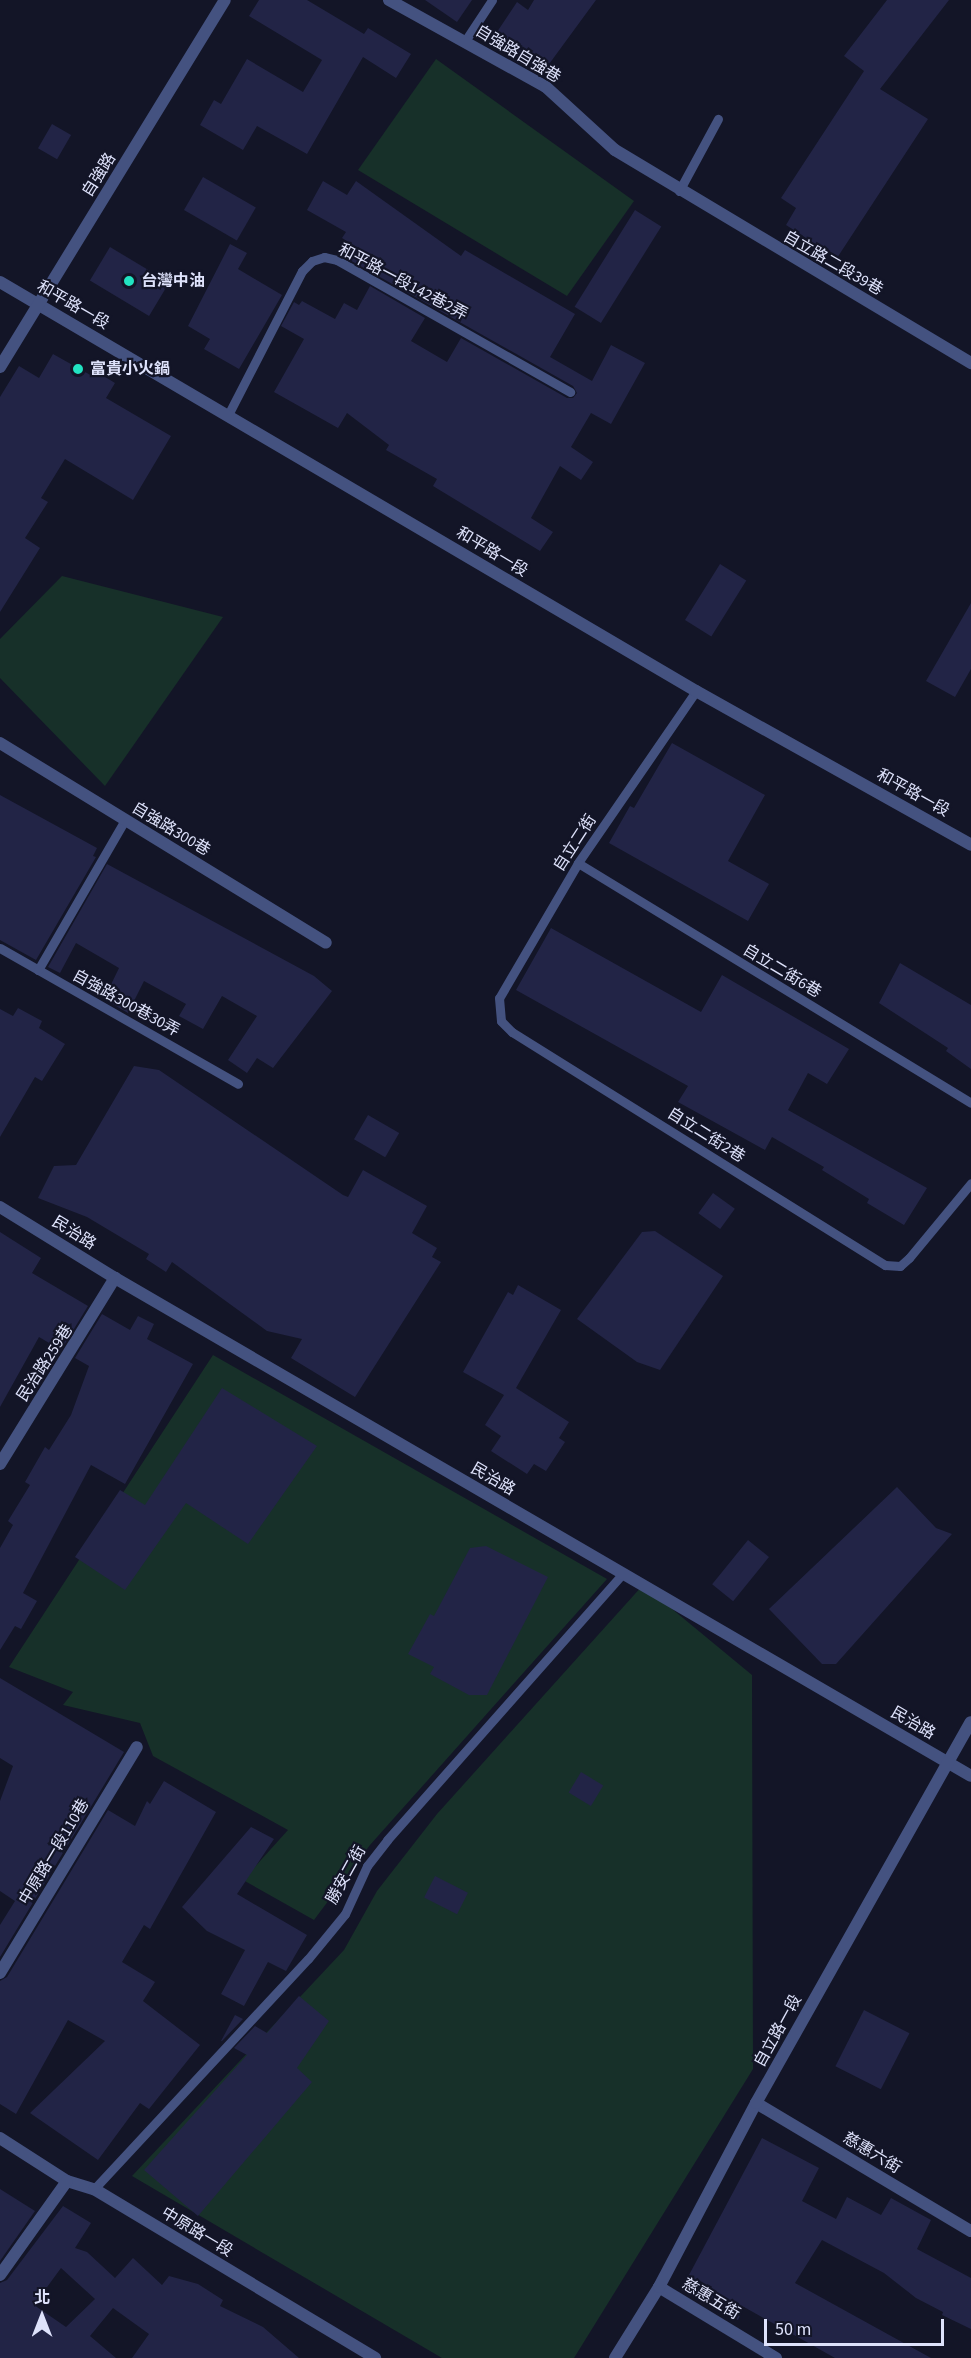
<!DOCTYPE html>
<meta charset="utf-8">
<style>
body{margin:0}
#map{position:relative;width:971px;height:2358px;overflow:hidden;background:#131527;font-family:"Source Sans 3","Noto Sans TC",sans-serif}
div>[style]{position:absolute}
.green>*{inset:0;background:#173029}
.building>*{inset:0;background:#222446;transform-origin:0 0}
.service>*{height:9px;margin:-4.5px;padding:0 4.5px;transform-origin:4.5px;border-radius:4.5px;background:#445280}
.minor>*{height:12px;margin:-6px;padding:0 6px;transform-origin:6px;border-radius:6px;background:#445280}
.tertiary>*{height:12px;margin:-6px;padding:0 6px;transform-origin:6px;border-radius:6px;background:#445280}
.dots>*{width:16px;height:16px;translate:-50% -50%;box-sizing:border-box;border:3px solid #131527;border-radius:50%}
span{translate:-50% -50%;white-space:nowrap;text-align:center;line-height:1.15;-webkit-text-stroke:4.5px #131527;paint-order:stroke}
.street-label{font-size:16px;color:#dee2fb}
.poi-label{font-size:16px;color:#dee2fb;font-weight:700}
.left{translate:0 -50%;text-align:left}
.north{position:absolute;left:12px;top:2286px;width:60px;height:60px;-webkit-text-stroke:4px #131527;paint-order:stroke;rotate:0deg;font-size:16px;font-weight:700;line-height:24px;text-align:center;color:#dee2fb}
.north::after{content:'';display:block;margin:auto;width:21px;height:27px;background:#dee2fb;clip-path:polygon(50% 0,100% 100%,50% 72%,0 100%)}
.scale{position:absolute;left:764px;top:2319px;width:180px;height:27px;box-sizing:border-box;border:3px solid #dee2fb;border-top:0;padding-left:8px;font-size:18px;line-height:21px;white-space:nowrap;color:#dee2fb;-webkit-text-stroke:4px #131527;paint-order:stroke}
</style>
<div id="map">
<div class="green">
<div style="clip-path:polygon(436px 59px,634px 201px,567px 296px,358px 170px)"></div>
<div style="clip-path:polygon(62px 576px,223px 617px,105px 786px,0 678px,0 639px)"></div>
<div style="clip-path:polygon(213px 1355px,607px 1579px,370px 1845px,314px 1920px,243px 1880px,288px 1830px,153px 1756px,140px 1723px,63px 1705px,73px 1692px,9px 1667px)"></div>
<div style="clip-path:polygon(643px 1585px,752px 1675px,753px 2069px,574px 2358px,442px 2358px,132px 2176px,344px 1950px,377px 1891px,437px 1814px)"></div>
</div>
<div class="building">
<div style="clip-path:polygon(259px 0,307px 0,364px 34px,368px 28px,411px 54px,396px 78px,363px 57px,307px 154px,257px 126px,243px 150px,200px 125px,214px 100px,221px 104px,247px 59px,303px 92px,322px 60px,249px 16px)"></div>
<div style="clip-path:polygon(425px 0,472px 0,457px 22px)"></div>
<div style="clip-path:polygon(534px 0,596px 0,544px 71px,493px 38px,517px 2px,528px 10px)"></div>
<div style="clip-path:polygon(887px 0,949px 0,880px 89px,928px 119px,837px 258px,786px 225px,796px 208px,781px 198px,864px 71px,844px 56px)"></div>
<div style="left:52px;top:124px;width:22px;height:28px;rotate:30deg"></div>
<div style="left:203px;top:177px;width:61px;height:38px;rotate:30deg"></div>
<div style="clip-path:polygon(323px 181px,347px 195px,356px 181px,461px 256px,465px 250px,575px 314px,550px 357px,592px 381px,611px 345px,645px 363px,611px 424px,591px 413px,571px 447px,593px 462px,581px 480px,560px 466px,531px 518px,553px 532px,540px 551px,433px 486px,437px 479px,386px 450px,389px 445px,347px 413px,338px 428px,274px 392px,304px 339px,281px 326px,294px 302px,299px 305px,302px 301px,335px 319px,344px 303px,357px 310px,370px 286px,425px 318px,411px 341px,447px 362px,461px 338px,567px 398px,573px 398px,577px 393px,573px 386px,348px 259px,355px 246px,342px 238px,346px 232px,307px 210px)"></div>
<div style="left:635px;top:210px;width:31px;height:114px;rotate:32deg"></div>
<div style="clip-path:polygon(230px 244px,247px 253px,238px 269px,282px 295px,239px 369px,204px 349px,210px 339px,188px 326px)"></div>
<div style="left:110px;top:247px;width:69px;height:39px;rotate:31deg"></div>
<div style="clip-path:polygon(53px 354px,94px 377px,97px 372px,115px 383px,106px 398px,171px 436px,133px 500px,65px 459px,41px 498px,48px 502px,25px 538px,40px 548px,0 612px,0 397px,19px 366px,39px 378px)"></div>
<div style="left:720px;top:564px;width:31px;height:66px;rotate:32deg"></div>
<div style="clip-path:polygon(971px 603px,971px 669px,955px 697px,926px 681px)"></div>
<div style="clip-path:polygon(672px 743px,765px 795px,728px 861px,769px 884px,748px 921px,609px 843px,630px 806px,634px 808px)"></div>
<div style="clip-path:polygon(0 795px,97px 848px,93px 856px,96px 857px,36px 960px,0 940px)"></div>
<div style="clip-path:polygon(107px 864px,314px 976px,332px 991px,273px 1068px,257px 1058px,247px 1073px,228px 1060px,257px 1016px,222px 996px,203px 1029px,179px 1016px,186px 1004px,144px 981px,128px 1013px,104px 999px,119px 968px,76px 943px,60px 973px,48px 967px)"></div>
<div style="clip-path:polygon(551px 928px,701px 1012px,722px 975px,849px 1049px,827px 1084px,808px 1073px,788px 1110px,927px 1188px,904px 1225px,867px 1203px,869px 1199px,822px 1170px,824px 1167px,772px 1137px,765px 1150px,678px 1102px,688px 1086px,516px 990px)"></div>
<div style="clip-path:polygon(900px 963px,971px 1005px,971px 1069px,946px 1051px,948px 1048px,879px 1003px)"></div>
<div style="clip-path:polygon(18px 1008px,42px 1021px,39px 1028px,65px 1044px,42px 1081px,35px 1077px,0 1137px,0 1009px,13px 1016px)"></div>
<div style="clip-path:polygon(134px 1066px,159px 1070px,343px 1195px,348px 1197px,363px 1170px,427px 1206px,412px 1233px,437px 1248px,432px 1257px,441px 1262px,355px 1397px,291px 1358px,302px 1339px,267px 1331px,172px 1262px,166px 1272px,146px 1259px,149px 1254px,87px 1217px,38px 1198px,54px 1166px,76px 1165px)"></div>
<div style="left:368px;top:1115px;width:36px;height:28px;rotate:30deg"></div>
<div style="left:713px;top:1193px;width:27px;height:25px;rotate:36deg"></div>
<div style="clip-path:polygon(655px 1231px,723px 1276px,660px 1370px,637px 1362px,577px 1319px,642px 1232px)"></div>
<div style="clip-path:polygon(0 1232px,41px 1258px,32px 1273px,88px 1306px,61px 1350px,39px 1337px,0 1407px)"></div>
<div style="clip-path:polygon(518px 1285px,561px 1310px,516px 1388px,569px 1422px,559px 1438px,565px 1442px,546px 1471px,534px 1464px,527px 1474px,491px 1451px,501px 1436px,485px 1425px,504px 1395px,463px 1372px,508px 1292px,513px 1295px)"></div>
<div style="clip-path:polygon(102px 1314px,130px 1330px,138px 1316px,154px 1324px,147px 1339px,193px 1364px,125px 1484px,91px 1465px,23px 1593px,37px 1601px,21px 1629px,15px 1626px,0 1650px,0 1548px,13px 1525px,8px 1521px,30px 1485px,25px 1482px,45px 1447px,49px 1450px,71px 1415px,89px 1366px,75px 1358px)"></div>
<div style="clip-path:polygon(222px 1388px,317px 1446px,248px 1544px,186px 1503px,125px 1590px,75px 1557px,120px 1490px,145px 1505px)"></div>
<div style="clip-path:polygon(897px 1487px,936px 1528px,952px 1534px,836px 1664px,822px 1664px,769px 1609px)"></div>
<div style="left:748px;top:1540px;width:27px;height:57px;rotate:39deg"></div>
<div style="clip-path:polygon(486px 1546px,548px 1577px,487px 1695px,469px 1695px,430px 1674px,434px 1667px,408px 1654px,430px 1614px,434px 1616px,470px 1548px)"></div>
<div style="clip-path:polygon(0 1678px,124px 1752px,0 1957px,0 1925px,15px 1901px,0 1891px,0 1801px,13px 1766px,0 1758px)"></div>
<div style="left:581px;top:1772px;width:26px;height:24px;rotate:31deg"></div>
<div style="clip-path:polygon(164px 1781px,216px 1812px,150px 1929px,144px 1925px,122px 1962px,155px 1982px,143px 2001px,200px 2045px,149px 2109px,140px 2103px,98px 2160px,30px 2113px,105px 2041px,68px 2020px,16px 2114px,0 2104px,0 1981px,7px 1977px,108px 1810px,135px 1826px,147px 1801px,150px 1804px)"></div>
<div style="clip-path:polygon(251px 1827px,274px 1839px,237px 1894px,307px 1935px,286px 1971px,268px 1962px,244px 2006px,221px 1994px,245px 1950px,207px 1931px,182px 1907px)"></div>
<div style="left:435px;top:1876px;width:37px;height:24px;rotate:27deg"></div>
<div style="clip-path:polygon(299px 1996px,329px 2021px,297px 2068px,312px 2082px,198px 2216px,144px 2170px,247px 2055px,234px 2048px,255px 2026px,267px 2033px)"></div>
<div style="left:864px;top:2010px;width:51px;height:63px;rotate:27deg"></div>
<div style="clip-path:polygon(235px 2015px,243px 2019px,222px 2041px,221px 2041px)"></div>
<div style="clip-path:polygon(762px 2138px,819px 2168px,802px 2201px,836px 2219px,847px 2197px,881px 2215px,891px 2198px,931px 2220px,917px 2249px,971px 2278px,971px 2329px,942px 2315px,943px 2312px,916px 2298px,884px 2273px,822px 2240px,795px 2283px,931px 2358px,835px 2358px,744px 2307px,738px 2320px,681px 2290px)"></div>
<div style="clip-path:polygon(0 2189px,35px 2211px,0 2261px)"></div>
<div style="clip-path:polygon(evenodd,63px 2206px,91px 2223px,75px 2248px,87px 2252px,115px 2278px,133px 2258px,162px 2285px,169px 2276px,198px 2284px,223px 2300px,220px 2306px,263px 2327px,299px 2358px,132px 2358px,149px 2334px,113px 2308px,90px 2336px,116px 2358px,0 2358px,0 2283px,7px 2280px,63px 2206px,61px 2268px,95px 2299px,66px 2327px,34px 2305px,61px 2268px)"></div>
</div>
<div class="service">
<div style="left:465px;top:41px;width:49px;rotate:-56.6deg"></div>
<div style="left:679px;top:191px;width:82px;rotate:-61.6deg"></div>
<div style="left:228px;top:415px;width:162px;rotate:-62.8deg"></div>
<div style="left:302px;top:271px;width:14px;rotate:-45deg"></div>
<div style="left:312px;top:261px;width:13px;rotate:-18deg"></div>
<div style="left:324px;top:257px;width:13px;rotate:13deg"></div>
<div style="left:337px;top:260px;width:268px;rotate:29.5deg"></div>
<div style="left:696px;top:691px;width:209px;rotate:124.5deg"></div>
<div style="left:578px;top:863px;width:156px;rotate:120.3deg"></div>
<div style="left:499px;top:998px;width:23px;rotate:85deg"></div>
<div style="left:501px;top:1021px;width:16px;rotate:45deg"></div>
<div style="left:512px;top:1032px;width:440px;rotate:32deg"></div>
<div style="left:885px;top:1265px;width:15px;rotate:4deg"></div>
<div style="left:900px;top:1266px;width:12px;rotate:-42deg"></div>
<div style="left:909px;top:1258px;width:97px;rotate:-50.4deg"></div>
<div style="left:578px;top:863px;width:460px;rotate:31.4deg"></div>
<div style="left:0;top:948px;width:274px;rotate:29.7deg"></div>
<div style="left:38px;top:970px;width:173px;rotate:-59.9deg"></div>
<div style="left:94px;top:2189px;width:314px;rotate:-47.1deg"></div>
<div style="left:308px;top:1959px;width:58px;rotate:-50.6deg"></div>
<div style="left:345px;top:1914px;width:53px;rotate:-65.4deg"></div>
<div style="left:367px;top:1866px;width:33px;rotate:-52deg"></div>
<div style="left:387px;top:1840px;width:356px;rotate:-48.5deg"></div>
</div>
<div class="minor">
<div style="left:389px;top:0;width:179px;rotate:29deg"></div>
<div style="left:546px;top:87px;width:93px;rotate:42.4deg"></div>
<div style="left:615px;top:150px;width:415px;rotate:30.9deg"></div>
<div style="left:0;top:282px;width:807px;rotate:30.44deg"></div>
<div style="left:696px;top:691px;width:315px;rotate:29.2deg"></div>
<div style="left:0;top:743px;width:382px;rotate:31.5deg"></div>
<div style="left:0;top:1207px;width:135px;rotate:31.7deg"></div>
<div style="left:115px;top:1278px;width:990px;rotate:30.19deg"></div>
<div style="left:0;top:1464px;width:219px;rotate:-58.3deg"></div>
<div style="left:0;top:1973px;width:264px;rotate:-58.8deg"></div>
<div style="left:756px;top:2103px;width:250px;rotate:30.8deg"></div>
<div style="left:0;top:2138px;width:80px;rotate:32.7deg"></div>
<div style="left:67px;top:2181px;width:28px;rotate:17deg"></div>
<div style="left:94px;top:2189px;width:328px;rotate:31deg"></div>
<div style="left:0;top:2275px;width:115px;rotate:-54.5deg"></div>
<div style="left:659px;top:2287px;width:137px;rotate:31.3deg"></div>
<div style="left:615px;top:2358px;width:84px;rotate:-58.2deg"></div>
<div style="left:659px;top:2287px;width:208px;rotate:-62.2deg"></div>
<div style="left:756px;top:2103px;width:437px;rotate:-60.6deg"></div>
</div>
<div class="tertiary">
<div style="left:0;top:367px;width:430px;rotate:-58.5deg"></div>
</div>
<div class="dots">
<div style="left:129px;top:281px;background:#22e3c2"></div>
<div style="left:78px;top:369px;background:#22e3c2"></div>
</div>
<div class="street-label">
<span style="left:518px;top:54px;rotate:31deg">自強路自強巷</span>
<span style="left:99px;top:175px;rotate:-58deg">自強路</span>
<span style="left:833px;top:263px;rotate:30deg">自立路二段39巷</span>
<span style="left:403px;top:282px;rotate:28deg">和平路一段142巷2弄</span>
<span style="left:73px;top:305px;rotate:30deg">和平路一段</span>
<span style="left:492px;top:552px;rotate:31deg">和平路一段</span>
<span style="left:913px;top:793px;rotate:29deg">和平路一段</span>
<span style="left:171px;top:829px;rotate:31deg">自強路300巷</span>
<span style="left:575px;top:843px;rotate:-57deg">自立二街</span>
<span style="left:782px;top:971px;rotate:31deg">自立二街6巷</span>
<span style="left:126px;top:1003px;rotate:29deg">自強路300巷30弄</span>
<span style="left:706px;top:1135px;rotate:32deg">自立二街2巷</span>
<span style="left:74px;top:1233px;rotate:32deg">民治路</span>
<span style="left:45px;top:1363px;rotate:-57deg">民治路259巷</span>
<span style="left:493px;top:1479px;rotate:30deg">民治路</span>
<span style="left:913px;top:1723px;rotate:30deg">民治路</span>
<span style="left:54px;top:1852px;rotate:-59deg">中原路一段110巷</span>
<span style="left:346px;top:1875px;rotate:-61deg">勝安二街</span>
<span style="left:778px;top:2031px;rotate:-61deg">自立路一段</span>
<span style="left:872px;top:2153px;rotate:31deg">慈惠六街</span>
<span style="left:197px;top:2232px;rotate:31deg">中原路一段</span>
<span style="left:711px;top:2299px;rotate:31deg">慈惠五街</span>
</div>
<div class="poi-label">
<span class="left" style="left:141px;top:281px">台灣中油</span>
<span class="left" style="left:90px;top:369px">富貴小火鍋</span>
</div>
<div class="north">北</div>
<div class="scale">50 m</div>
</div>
